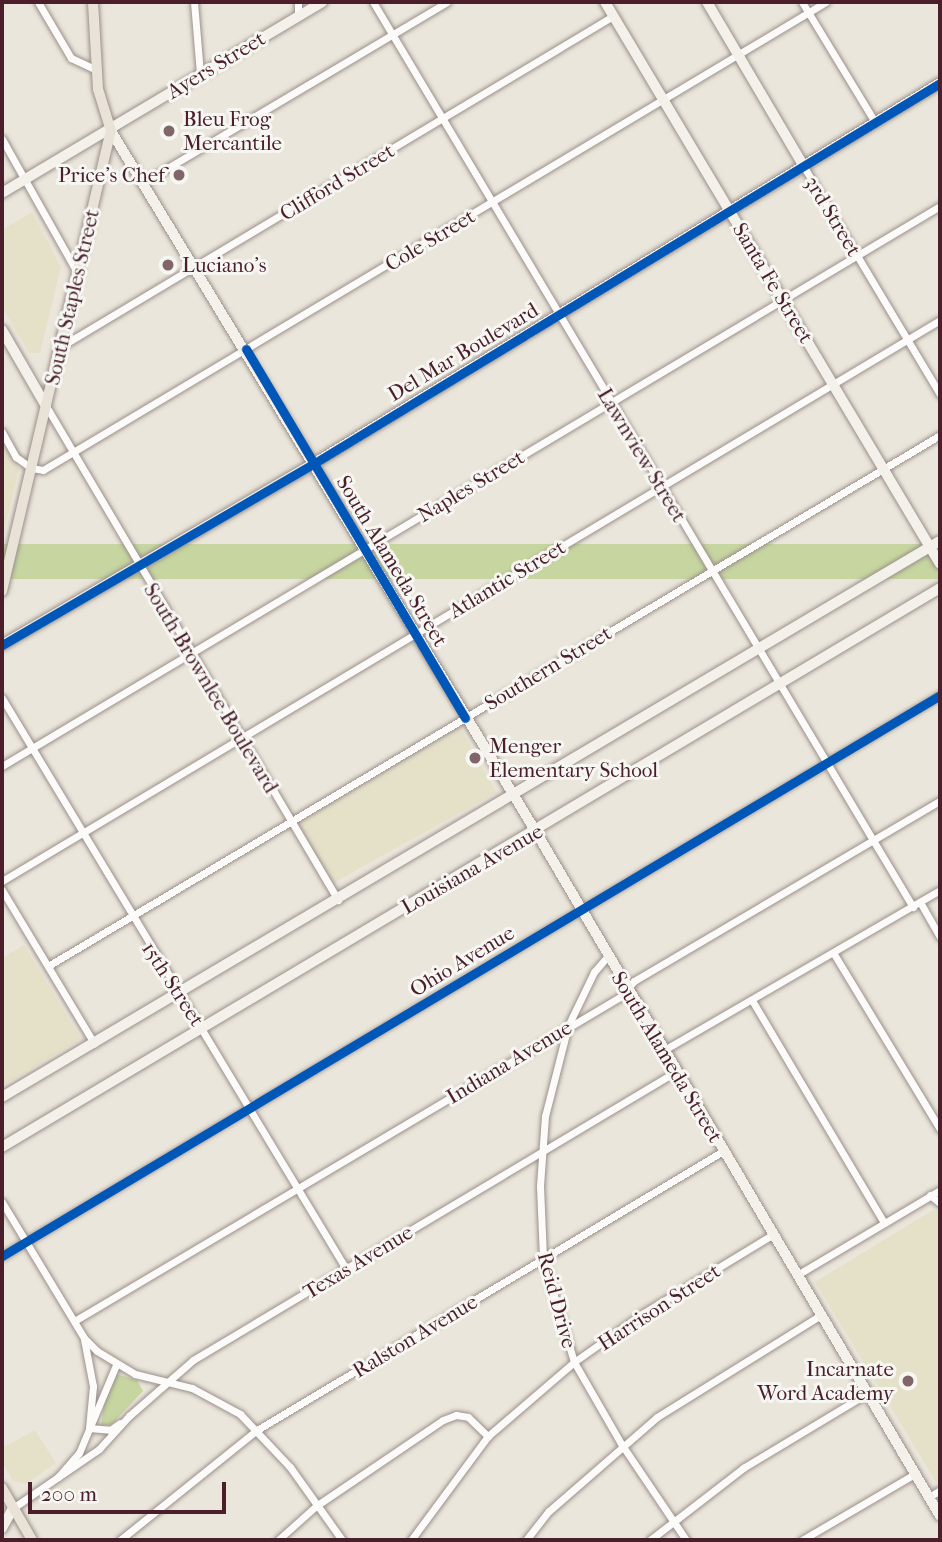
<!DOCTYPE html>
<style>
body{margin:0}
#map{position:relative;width:942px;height:1542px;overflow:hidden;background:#ebe6db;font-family:"IM FELL French Canon",serif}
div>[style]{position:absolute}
.built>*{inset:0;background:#e5e1c9;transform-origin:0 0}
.green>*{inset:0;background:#c7d6a0;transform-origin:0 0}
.roads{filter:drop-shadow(0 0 2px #9a908c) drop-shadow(0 0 2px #9a908c)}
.street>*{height:7px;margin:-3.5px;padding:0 3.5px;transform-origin:3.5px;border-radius:3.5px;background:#fcfbfa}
.secondary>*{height:10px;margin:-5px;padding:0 5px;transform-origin:5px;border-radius:5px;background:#f4f1eb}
.primary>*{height:10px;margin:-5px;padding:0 5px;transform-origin:5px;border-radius:5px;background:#e9e3d7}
.cycleway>*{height:9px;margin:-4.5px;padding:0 4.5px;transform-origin:4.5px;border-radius:4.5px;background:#0057b8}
.dots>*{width:19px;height:19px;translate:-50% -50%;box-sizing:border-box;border:4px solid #f6f6f2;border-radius:50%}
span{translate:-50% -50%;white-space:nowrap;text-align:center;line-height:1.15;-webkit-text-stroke:6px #f6f6f2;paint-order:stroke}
.street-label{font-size:21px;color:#4a1f2b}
.poi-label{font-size:21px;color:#4a1f2b}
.left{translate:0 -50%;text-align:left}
.right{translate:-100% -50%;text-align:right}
.frame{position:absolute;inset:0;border:4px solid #4a1f2b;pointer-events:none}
.scale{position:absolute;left:28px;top:1482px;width:198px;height:32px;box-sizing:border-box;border:4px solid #4a1f2b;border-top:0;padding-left:9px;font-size:21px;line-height:24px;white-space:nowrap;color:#4a1f2b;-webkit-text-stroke:5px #f6f6f2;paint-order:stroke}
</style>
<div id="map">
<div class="built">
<div style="clip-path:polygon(32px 212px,61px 267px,40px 353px,29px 353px,2px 307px,2px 230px)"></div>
<div style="clip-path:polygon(2px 440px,19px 469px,2px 540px)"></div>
<div style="left:460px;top:727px;width:75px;height:189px;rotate:61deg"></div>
<div style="clip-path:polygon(24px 945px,81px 1039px,2px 1086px,2px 958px)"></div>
<div style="clip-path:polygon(933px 1210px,940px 1212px,940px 1480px,936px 1482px,815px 1282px)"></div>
<div style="clip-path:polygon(35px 1430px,56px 1463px,26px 1484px,13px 1481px,2px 1462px,2px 1448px)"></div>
</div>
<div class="green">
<div style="left:940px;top:544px;width:35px;height:1093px;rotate:90deg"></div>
<div style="clip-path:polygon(116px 1374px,137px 1380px,143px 1391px,112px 1424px,101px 1426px,105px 1398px)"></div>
</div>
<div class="roads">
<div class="street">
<div style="left:38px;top:2px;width:65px;rotate:59.5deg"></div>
<div style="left:71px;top:58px;width:29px;rotate:25deg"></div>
<div style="left:194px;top:2px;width:72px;rotate:85.2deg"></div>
<div style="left:298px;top:2px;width:14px;rotate:90deg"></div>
<div style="left:373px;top:2px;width:1054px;rotate:59.18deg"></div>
<div style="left:802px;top:2px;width:140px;rotate:58.7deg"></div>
<div style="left:2px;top:139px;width:153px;rotate:60.6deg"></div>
<div style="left:804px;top:167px;width:265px;rotate:59.1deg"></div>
<div style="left:144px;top:182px;width:352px;rotate:-30.7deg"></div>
<div style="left:60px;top:347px;width:644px;rotate:-30.9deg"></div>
<div style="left:46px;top:406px;width:574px;rotate:59.41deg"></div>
<div style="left:2px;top:432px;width:29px;rotate:61deg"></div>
<div style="left:16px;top:457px;width:19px;rotate:36deg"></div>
<div style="left:31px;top:468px;width:12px;rotate:9deg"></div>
<div style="left:43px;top:470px;width:912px;rotate:-30.87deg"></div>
<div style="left:2px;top:698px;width:667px;rotate:58.93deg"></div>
<div style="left:2px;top:766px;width:1092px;rotate:-30.84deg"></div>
<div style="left:2px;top:881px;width:1093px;rotate:-30.88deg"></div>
<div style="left:2px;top:890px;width:179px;rotate:59deg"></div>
<div style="left:920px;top:902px;width:40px;rotate:60.3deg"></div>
<div style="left:834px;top:954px;width:205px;rotate:58.8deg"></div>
<div style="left:607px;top:957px;width:20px;rotate:131deg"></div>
<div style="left:594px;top:972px;width:60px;rotate:115.7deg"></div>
<div style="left:568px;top:1026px;width:93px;rotate:104.3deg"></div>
<div style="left:545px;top:1116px;width:70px;rotate:94.1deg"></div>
<div style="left:540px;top:1186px;width:73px;rotate:87.6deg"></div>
<div style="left:543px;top:1259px;width:108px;rotate:73.2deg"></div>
<div style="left:574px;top:1362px;width:96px;rotate:60deg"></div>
<div style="left:622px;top:1445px;width:115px;rotate:56deg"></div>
<div style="left:48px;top:966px;width:1038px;rotate:-30.76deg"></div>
<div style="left:753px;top:1002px;width:257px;rotate:59.3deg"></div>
<div style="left:664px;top:1050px;width:319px;rotate:-30.1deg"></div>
<div style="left:930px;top:1195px;width:13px;rotate:39deg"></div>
<div style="left:2px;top:1202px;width:159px;rotate:58.9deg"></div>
<div style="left:84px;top:1338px;width:18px;rotate:45deg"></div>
<div style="left:97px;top:1351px;width:44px;rotate:31.2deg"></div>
<div style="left:135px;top:1374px;width:59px;rotate:13.8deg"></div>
<div style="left:192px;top:1388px;width:55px;rotate:28.4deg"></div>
<div style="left:240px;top:1414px;width:73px;rotate:46.7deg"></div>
<div style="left:290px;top:1467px;width:90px;rotate:54.5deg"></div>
<div style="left:2px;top:1256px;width:1093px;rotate:-30.88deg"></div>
<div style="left:797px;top:1275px;width:166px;rotate:-30.7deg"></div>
<div style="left:76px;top:1320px;width:633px;rotate:-30.7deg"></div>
<div style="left:620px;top:997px;width:21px;rotate:-49deg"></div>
<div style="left:634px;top:981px;width:355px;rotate:-30.5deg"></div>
<div style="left:84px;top:1339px;width:48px;rotate:79.2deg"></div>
<div style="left:93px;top:1386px;width:42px;rotate:95.4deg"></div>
<div style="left:89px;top:1428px;width:21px;rotate:5deg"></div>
<div style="left:110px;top:1430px;width:12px;rotate:-35deg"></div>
<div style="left:58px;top:1477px;width:50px;rotate:-34.3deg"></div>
<div style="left:99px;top:1449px;width:45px;rotate:-47.7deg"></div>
<div style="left:129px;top:1416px;width:85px;rotate:-41.2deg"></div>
<div style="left:193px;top:1360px;width:564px;rotate:-30.84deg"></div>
<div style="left:929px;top:1497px;width:13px;rotate:-32deg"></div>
<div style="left:13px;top:1508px;width:55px;rotate:-34.6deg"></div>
<div style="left:58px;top:1477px;width:32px;rotate:-49deg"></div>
<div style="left:79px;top:1453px;width:95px;rotate:-67.2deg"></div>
<div style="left:120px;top:1540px;width:176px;rotate:-38.8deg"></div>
<div style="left:257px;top:1430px;width:543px;rotate:-30.91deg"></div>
<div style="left:278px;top:1540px;width:51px;rotate:-41.8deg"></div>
<div style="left:316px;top:1506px;width:153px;rotate:-34.1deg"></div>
<div style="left:443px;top:1420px;width:14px;rotate:-21deg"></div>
<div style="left:456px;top:1415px;width:12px;rotate:9deg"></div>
<div style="left:468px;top:1417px;width:28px;rotate:44deg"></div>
<div style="left:411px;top:1540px;width:129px;rotate:-53.5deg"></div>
<div style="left:488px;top:1436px;width:113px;rotate:-40.7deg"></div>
<div style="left:574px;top:1362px;width:83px;rotate:-35.2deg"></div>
<div style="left:642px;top:1314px;width:152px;rotate:-31.3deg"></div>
<div style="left:526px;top:1540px;width:37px;rotate:-52deg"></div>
<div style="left:549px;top:1511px;width:143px;rotate:-41deg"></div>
<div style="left:657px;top:1417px;width:193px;rotate:-31.9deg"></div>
<div style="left:650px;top:1540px;width:118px;rotate:-37.7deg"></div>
<div style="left:743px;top:1468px;width:146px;rotate:-31deg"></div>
<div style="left:802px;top:1540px;width:132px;rotate:-30.4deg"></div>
</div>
<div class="secondary">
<div style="left:605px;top:2px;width:654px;rotate:59.2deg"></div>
<div style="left:707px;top:2px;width:191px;rotate:59.5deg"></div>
<div style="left:111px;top:131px;width:820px;rotate:58.77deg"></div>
<div style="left:536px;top:832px;width:794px;rotate:59.43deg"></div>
<div style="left:2px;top:193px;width:373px;rotate:-30.8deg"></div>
<div style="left:2px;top:330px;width:88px;rotate:59.9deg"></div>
<div style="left:2px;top:645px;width:360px;rotate:-30.2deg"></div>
<div style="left:313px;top:464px;width:734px;rotate:-31.29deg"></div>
<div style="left:2px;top:1097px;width:1090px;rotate:-30.66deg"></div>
<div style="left:2px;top:1147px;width:1092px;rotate:-30.79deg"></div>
<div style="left:2px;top:1528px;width:23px;rotate:-61deg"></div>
</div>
<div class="primary">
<div style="left:2px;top:591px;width:473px;rotate:-76.7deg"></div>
<div style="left:111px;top:131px;width:44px;rotate:-107.2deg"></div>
<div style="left:98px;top:89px;width:87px;rotate:-93.3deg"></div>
<div style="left:2px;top:1488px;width:60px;rotate:60deg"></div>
</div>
</div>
<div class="cycleway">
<div style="left:246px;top:349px;width:429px;rotate:59.3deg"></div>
<div style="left:2px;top:645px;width:360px;rotate:-30.2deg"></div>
<div style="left:313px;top:464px;width:734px;rotate:-31.29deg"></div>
<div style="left:2px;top:1256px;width:1093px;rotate:-30.88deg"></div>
</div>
<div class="dots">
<div style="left:169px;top:131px;background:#826569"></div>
<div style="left:179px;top:175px;background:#826569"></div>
<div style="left:168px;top:265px;background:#826569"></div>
<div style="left:475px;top:758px;background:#826569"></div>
<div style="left:908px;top:1381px;background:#826569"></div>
</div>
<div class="street-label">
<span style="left:216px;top:65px;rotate:-31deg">Ayers Street</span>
<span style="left:337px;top:182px;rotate:-31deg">Clifford Street</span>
<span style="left:833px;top:216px;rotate:59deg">3rd Street</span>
<span style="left:430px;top:240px;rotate:-31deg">Cole Street</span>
<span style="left:773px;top:283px;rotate:59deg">Santa Fe Street</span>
<span style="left:72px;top:297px;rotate:-77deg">South Staples Street</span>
<span style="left:463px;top:352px;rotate:-31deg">Del Mar Boulevard</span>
<span style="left:642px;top:455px;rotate:59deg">Lawnview Street</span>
<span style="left:471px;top:486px;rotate:-31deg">Naples Street</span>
<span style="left:392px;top:561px;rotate:59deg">South Alameda Street</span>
<span style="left:507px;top:579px;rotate:-31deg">Atlantic Street</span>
<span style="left:548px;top:668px;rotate:-31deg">Southern Street</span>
<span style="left:211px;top:688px;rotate:59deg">South Brownlee Boulevard</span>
<span style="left:472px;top:869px;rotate:-30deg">Louisiana Avenue</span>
<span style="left:462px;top:961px;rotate:-31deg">Ohio Avenue</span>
<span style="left:173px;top:984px;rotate:57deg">15th Street</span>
<span style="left:667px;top:1057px;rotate:59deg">South Alameda Street</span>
<span style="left:509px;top:1062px;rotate:-31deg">Indiana Avenue</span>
<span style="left:358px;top:1262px;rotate:-31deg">Texas Avenue</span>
<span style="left:557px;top:1300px;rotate:75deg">Reid Drive</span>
<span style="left:659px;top:1307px;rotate:-33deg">Harrison Street</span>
<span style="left:415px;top:1336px;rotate:-31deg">Ralston Avenue</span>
</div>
<div class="poi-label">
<span class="left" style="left:183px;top:131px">Bleu Frog<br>Mercantile</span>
<span class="right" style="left:165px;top:175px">Price's Chef</span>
<span class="left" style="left:182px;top:265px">Luciano's</span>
<span class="left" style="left:489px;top:758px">Menger<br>Elementary School</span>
<span class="right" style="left:894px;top:1381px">Incarnate<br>Word Academy</span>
</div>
<div class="frame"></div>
<div class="scale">200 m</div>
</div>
